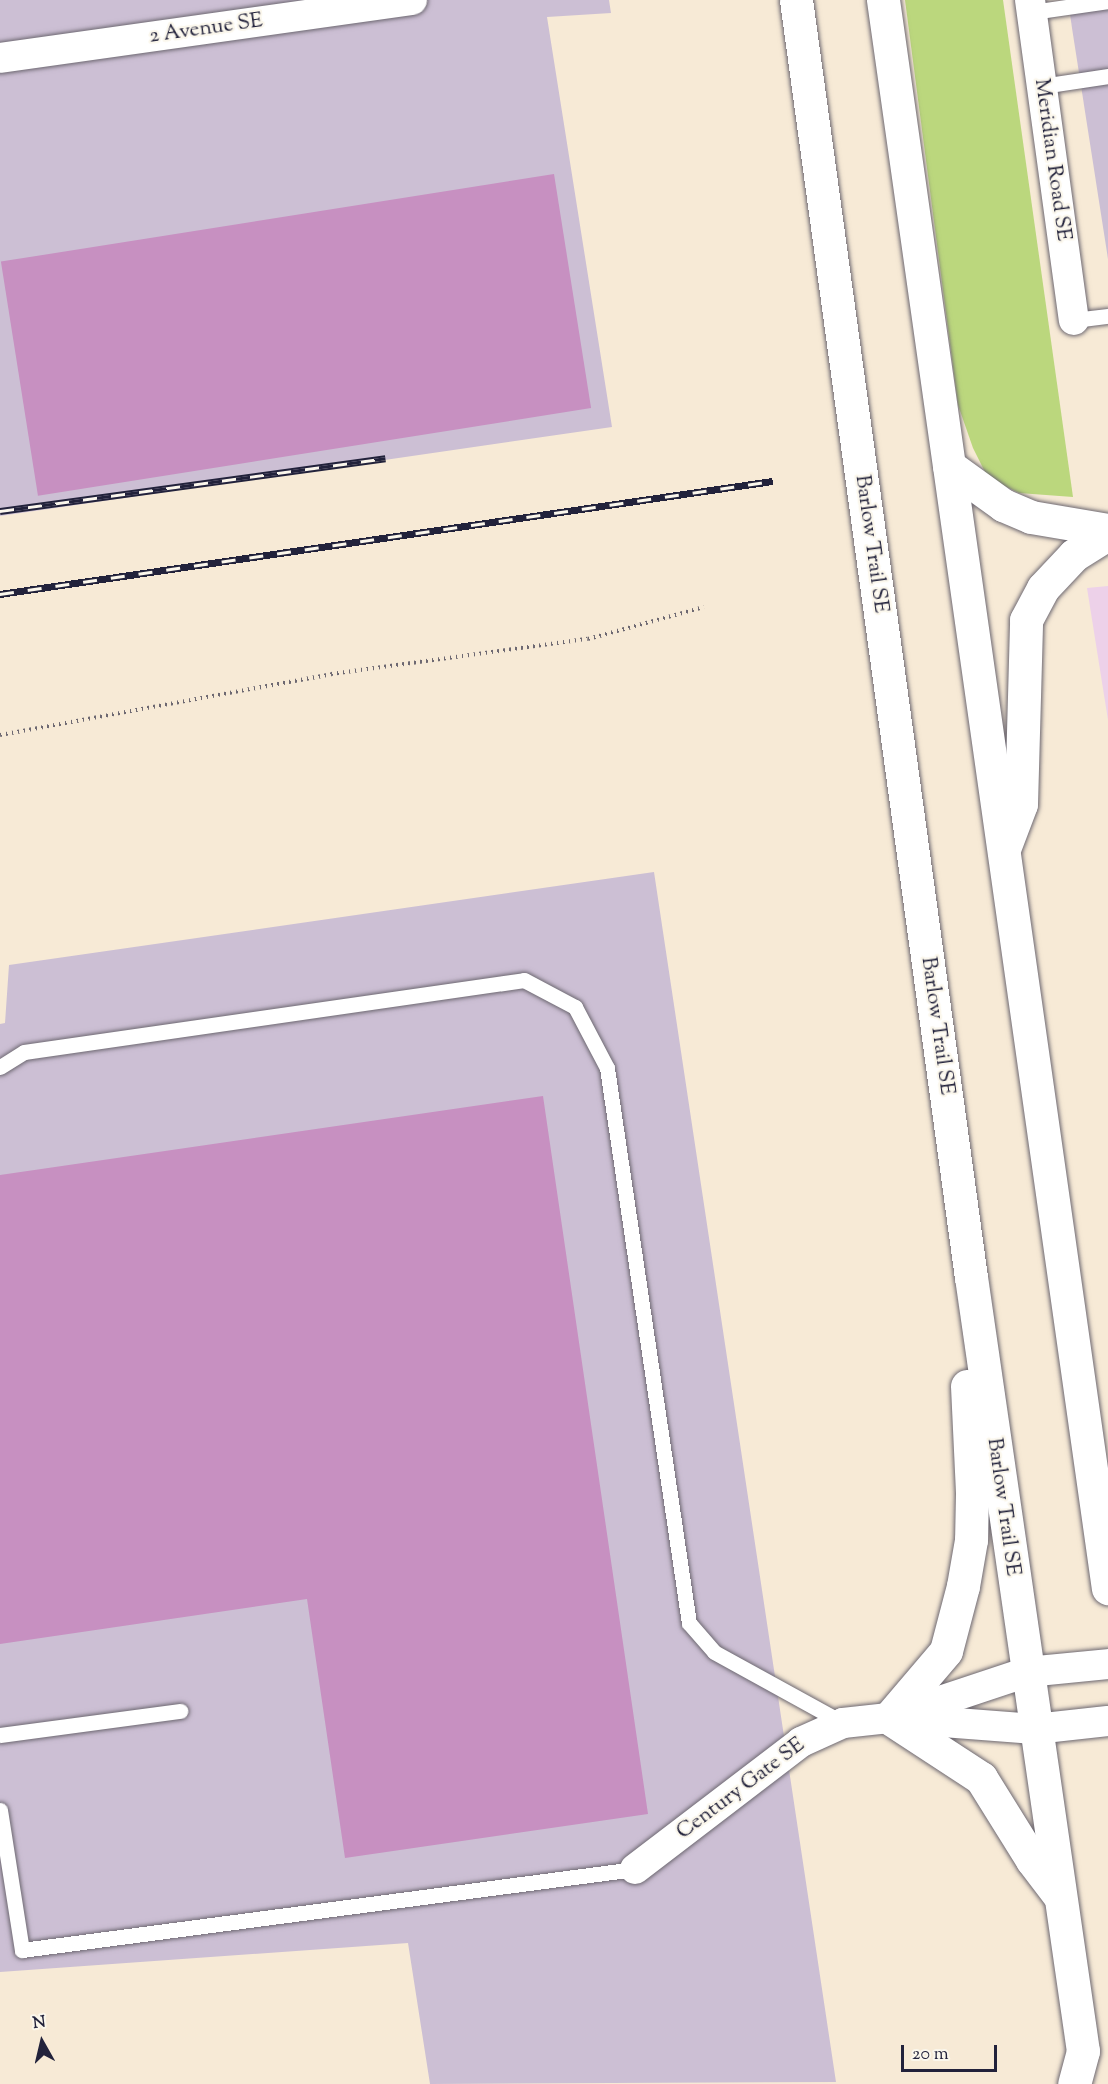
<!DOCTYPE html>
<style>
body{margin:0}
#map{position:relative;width:1108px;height:2084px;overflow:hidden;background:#f7ead6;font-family:"Sorts Mill Goudy",serif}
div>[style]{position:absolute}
.built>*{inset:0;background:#edd1e9}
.industrial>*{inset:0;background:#ccbfd4}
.green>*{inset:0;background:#bbd77d}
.building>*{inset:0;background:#c790c1;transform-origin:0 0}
.path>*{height:4px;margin-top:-2px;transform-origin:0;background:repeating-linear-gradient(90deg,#6d6871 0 1.5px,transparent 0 6px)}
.roads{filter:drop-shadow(0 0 2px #6d6871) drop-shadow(0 0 2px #6d6871)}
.lane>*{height:15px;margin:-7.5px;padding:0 7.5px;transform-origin:7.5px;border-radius:7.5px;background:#fff}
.street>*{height:30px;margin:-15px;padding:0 15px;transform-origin:15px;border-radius:15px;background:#fff}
.primary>*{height:33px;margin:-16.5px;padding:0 16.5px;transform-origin:16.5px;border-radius:16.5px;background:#fff}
.rail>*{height:7px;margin-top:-3.5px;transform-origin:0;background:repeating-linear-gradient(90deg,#fbf7ec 0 14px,#22223b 0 28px);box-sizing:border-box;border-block:2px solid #22223b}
span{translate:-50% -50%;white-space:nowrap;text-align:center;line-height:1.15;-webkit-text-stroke:4.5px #fbf7ec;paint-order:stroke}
.street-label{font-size:21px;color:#22223b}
.north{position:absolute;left:12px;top:2012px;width:60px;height:60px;-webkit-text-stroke:4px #fbf7ec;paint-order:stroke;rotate:352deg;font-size:16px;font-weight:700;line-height:24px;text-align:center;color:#22223b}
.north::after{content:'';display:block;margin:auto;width:21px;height:27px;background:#22223b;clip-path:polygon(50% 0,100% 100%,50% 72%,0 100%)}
.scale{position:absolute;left:901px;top:2045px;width:96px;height:27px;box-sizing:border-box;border:3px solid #22223b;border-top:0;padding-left:8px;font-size:18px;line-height:21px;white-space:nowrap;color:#22223b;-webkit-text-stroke:4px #fbf7ec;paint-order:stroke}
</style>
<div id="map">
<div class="built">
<div style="clip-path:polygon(1108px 586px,1108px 720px,1087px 588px)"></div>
</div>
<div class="industrial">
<div style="clip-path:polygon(0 0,609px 0,611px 13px,547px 17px,612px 427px,0 516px)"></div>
<div style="clip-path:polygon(1068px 0,1108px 0,1108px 259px,1072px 28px)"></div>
<div style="clip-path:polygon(654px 872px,836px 2082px,430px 2084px,408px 1943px,0 1972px,0 1024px,5px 1023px,9px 965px)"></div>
</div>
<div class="green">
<div style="clip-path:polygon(905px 0,1003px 0,1073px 497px,1019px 493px,988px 478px,973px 448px,958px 405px)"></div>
</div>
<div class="building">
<div style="left:554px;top:174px;width:237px;height:560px;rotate:81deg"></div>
<div style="clip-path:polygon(543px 1096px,648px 1814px,345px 1858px,307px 1599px,0 1644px,0 1175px)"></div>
</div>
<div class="path">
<div style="left:0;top:735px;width:337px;rotate:-10.4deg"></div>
<div style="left:331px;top:674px;width:259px;rotate:-7.8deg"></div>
<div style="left:588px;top:639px;width:120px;rotate:-15.4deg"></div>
</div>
<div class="roads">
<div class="lane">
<div style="left:1032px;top:12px;width:77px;rotate:-8.2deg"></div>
<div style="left:1042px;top:86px;width:67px;rotate:-8.6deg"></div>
<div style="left:1074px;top:320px;width:34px;rotate:-7deg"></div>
<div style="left:0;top:1067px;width:28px;rotate:-32deg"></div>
<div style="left:24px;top:1052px;width:505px;rotate:-8.19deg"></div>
<div style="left:524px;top:980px;width:58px;rotate:27.9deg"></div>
<div style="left:575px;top:1007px;width:69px;rotate:62.3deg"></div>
<div style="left:607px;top:1068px;width:561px;rotate:81.6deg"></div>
<div style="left:689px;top:1623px;width:38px;rotate:49deg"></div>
<div style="left:714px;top:1652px;width:147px;rotate:28.8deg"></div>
<div style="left:0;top:1735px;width:182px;rotate:-7.6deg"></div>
<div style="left:0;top:1810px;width:142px;rotate:81.1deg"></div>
<div style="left:22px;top:1950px;width:618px;rotate:-7.53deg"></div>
</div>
<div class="street">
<div style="left:1030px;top:0;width:323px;rotate:82.2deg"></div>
<div style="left:0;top:58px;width:416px;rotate:-8deg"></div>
<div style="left:904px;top:1719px;width:131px;rotate:4.4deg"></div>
<div style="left:1035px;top:1729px;width:73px;rotate:-6.3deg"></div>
<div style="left:635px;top:1869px;width:209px;rotate:-37.4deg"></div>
<div style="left:801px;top:1742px;width:46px;rotate:-24.3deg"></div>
<div style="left:843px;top:1723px;width:46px;rotate:-6.2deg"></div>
<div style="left:889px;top:1718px;width:145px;rotate:-18.4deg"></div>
<div style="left:1027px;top:1672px;width:81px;rotate:-5.6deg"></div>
</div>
<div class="primary">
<div style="left:796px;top:0;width:1289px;rotate:82.2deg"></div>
<div style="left:971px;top:1277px;width:782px;rotate:81.77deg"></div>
<div style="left:1083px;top:2051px;width:34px;rotate:105deg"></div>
<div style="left:883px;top:0;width:1604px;rotate:81.94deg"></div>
<div style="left:949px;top:466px;width:67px;rotate:35.8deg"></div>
<div style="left:1003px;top:505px;width:30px;rotate:23deg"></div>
<div style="left:1031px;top:517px;width:78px;rotate:9.6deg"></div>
<div style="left:1004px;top:849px;width:48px;rotate:-69.3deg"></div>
<div style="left:1021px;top:804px;width:184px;rotate:-88.4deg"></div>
<div style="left:1026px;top:620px;width:36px;rotate:-62deg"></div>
<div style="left:1043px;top:588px;width:45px;rotate:-46.8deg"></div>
<div style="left:1074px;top:555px;width:40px;rotate:-32deg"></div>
<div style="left:967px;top:1386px;width:108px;rotate:87.3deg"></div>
<div style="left:972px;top:1494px;width:46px;rotate:91.2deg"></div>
<div style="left:971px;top:1540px;width:47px;rotate:99.9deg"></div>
<div style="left:963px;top:1586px;width:67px;rotate:104.7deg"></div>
<div style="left:946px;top:1651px;width:88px;rotate:130.4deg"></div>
<div style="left:889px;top:1718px;width:110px;rotate:33.1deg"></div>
<div style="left:981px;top:1778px;width:97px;rotate:58.1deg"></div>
<div style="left:1032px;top:1860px;width:43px;rotate:52.6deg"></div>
</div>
</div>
<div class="rail">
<div style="left:0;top:511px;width:389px;rotate:-7.8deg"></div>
<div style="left:0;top:594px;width:781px;rotate:-8.32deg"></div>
</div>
<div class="street-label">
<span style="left:206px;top:29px;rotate:-8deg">2 Avenue SE</span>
<span style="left:1052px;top:160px;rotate:82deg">Meridian Road SE</span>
<span style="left:871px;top:544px;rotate:82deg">Barlow Trail SE</span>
<span style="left:937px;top:1026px;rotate:82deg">Barlow Trail SE</span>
<span style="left:1003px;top:1507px;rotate:82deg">Barlow Trail SE</span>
<span style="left:741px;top:1789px;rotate:-37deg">Century Gate SE</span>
</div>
<div class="north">N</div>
<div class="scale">20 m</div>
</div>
